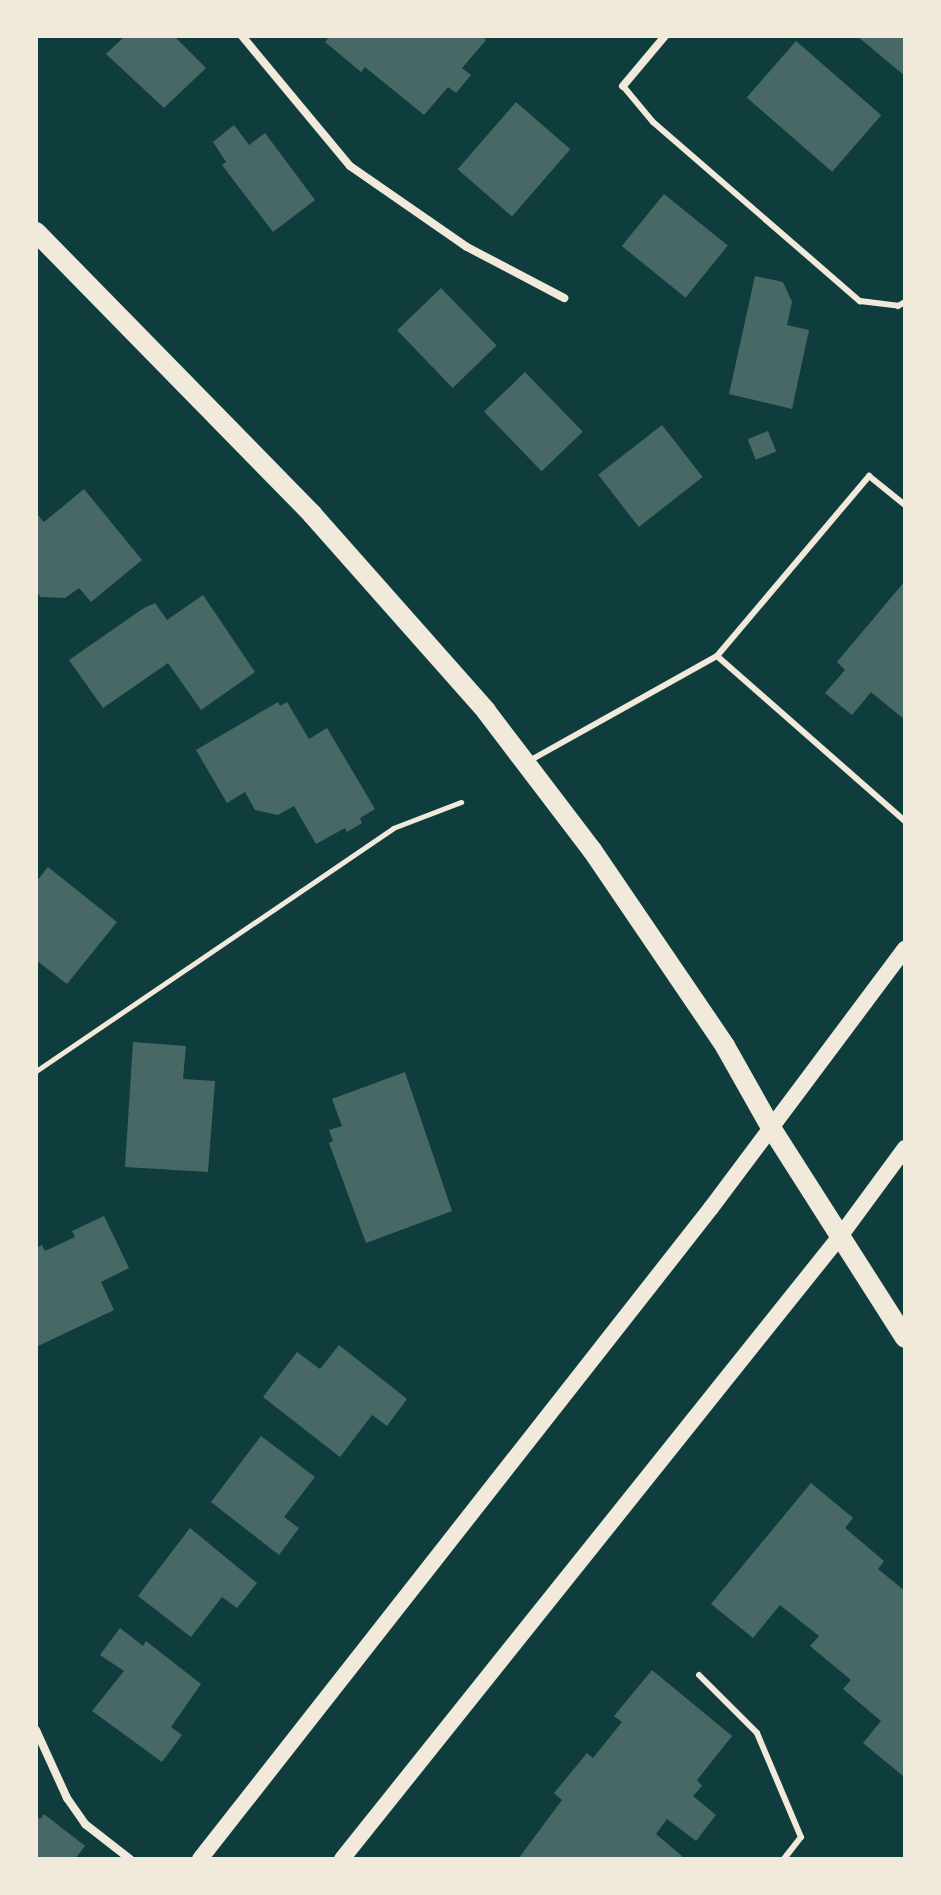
<!DOCTYPE html>
<style>
body{margin:0}
#map{position:relative;width:941px;height:1895px;overflow:hidden;background:#0f3d3e;font-family:Poppins,sans-serif}
div>[style]{position:absolute}
.building>*{inset:0;background:#486865;transform-origin:0 0}
.path>*{height:5px;margin:-2.5px;padding:0 2.5px;transform-origin:2.5px;border-radius:2.5px;background:#f1e9da}
.service>*{height:6px;margin:-3px;padding:0 3px;transform-origin:3px;border-radius:3px;background:#f1e9da}
.minor>*{height:8px;margin:-4px;padding:0 4px;transform-origin:4px;border-radius:4px;background:#f1e9da}
.secondary>*{height:16px;margin:-8px;padding:0 8px;transform-origin:8px;border-radius:8px;background:#f1e9da}
.primary>*{height:20px;margin:-10px;padding:0 10px;transform-origin:10px;border-radius:10px;background:#f1e9da}
span{translate:-50% -50%;white-space:nowrap;text-align:center;line-height:1.15;-webkit-text-stroke:6px #f1e9da;paint-order:stroke}
.frame{position:absolute;inset:0;border:38px solid #f1e9da;pointer-events:none}
</style>
<div id="map">
<div class="building">
<div style="clip-path:polygon(125px 36px,174px 36px,206px 68px,164px 108px,106px 54px)"></div>
<div style="clip-path:polygon(330px 36px,481px 36px,486px 40px,462px 68px,471px 75px,456px 93px,448px 87px,424px 115px,365px 67px,361px 72px,325px 42px)"></div>
<div style="clip-path:polygon(857px 36px,905px 36px,905px 76px)"></div>
<div style="left:796px;top:41px;width:113px;height:75px;rotate:41deg"></div>
<div style="left:516px;top:102px;width:72px;height:89px;rotate:41deg"></div>
<div style="clip-path:polygon(234px 125px,249px 145px,265px 133px,315px 200px,273px 232px,222px 165px,226px 162px,213px 142px)"></div>
<div style="left:664px;top:194px;width:82px;height:67px;rotate:39deg"></div>
<div style="clip-path:polygon(755px 276px,783px 282px,792px 302px,787px 325px,809px 330px,792px 409px,729px 394px)"></div>
<div style="left:441px;top:288px;width:80px;height:61px;rotate:46deg"></div>
<div style="left:525px;top:372px;width:83px;height:57px;rotate:46deg"></div>
<div style="left:662px;top:425px;width:66px;height:81px;rotate:52deg"></div>
<div style="left:768px;top:431px;width:22px;height:22px;rotate:68deg"></div>
<div style="clip-path:polygon(84px 489px,142px 560px,91px 602px,79px 588px,65px 598px,40px 597px,36px 590px,36px 513px,44px 522px)"></div>
<div style="clip-path:polygon(905px 581px,905px 720px,871px 692px,852px 715px,825px 693px,845px 670px,837px 662px)"></div>
<div style="clip-path:polygon(203px 595px,255px 672px,201px 710px,168px 663px,103px 708px,69px 660px,144px 608px,155px 603px,167px 620px)"></div>
<div style="clip-path:polygon(278px 702px,280px 706px,287px 702px,309px 739px,327px 728px,375px 809px,360px 818px,362px 823px,347px 832px,345px 828px,316px 844px,294px 806px,278px 815px,255px 810px,245px 792px,227px 803px,196px 750px)"></div>
<div style="clip-path:polygon(48px 867px,117px 922px,67px 984px,36px 960px,36px 882px)"></div>
<div style="clip-path:polygon(133px 1042px,186px 1046px,183px 1079px,215px 1081px,208px 1172px,125px 1167px)"></div>
<div style="clip-path:polygon(405px 1072px,452px 1211px,366px 1243px,329px 1143px,333px 1141px,329px 1130px,342px 1126px,332px 1099px)"></div>
<div style="clip-path:polygon(104px 1216px,129px 1268px,101px 1282px,114px 1310px,36px 1347px,36px 1248px,42px 1245px,45px 1251px,75px 1237px,72px 1231px)"></div>
<div style="clip-path:polygon(339px 1345px,407px 1399px,387px 1426px,372px 1415px,340px 1457px,263px 1397px,297px 1352px,320px 1369px)"></div>
<div style="clip-path:polygon(261px 1436px,315px 1477px,284px 1517px,299px 1528px,279px 1555px,211px 1502px)"></div>
<div style="clip-path:polygon(811px 1483px,853px 1518px,845px 1528px,884px 1561px,878px 1569px,905px 1591px,903px 1776px,863px 1743px,881px 1721px,843px 1689px,851px 1680px,810px 1646px,819px 1636px,780px 1605px,753px 1638px,711px 1604px)"></div>
<div style="clip-path:polygon(190px 1528px,257px 1583px,237px 1608px,222px 1597px,191px 1637px,138px 1596px)"></div>
<div style="clip-path:polygon(120px 1628px,143px 1646px,146px 1641px,201px 1684px,171px 1727px,182px 1735px,162px 1762px,92px 1711px,124px 1671px,100px 1655px)"></div>
<div style="clip-path:polygon(652px 1670px,732px 1736px,697px 1780px,702px 1786px,693px 1796px,716px 1815px,696px 1841px,667px 1819px,656px 1834px,682px 1856px,680px 1859px,518px 1859px,562px 1800px,554px 1793px,587px 1753px,593px 1758px,622px 1722px,614px 1716px)"></div>
<div style="clip-path:polygon(44px 1814px,85px 1846px,75px 1859px,36px 1859px,36px 1816px,40px 1819px)"></div>
</div>
<div class="path">
<div style="left:36px;top:1071px;width:432px;rotate:-34.2deg"></div>
<div style="left:393px;top:828px;width:73px;rotate:-20.9deg"></div>
</div>
<div class="service">
<div style="left:623px;top:86px;width:47px;rotate:50.2deg"></div>
<div style="left:653px;top:122px;width:274px;rotate:40.9deg"></div>
<div style="left:860px;top:301px;width:38px;rotate:7deg"></div>
<div style="left:898px;top:306px;width:8px;rotate:-30deg"></div>
<div style="left:717px;top:656px;width:250px;rotate:41.3deg"></div>
<div style="left:529px;top:761px;width:215px;rotate:-29.2deg"></div>
<div style="left:717px;top:656px;width:236px;rotate:-49.8deg"></div>
<div style="left:869px;top:476px;width:46px;rotate:38.9deg"></div>
<div style="left:699px;top:1675px;width:82px;rotate:45deg"></div>
<div style="left:757px;top:1733px;width:113px;rotate:67.1deg"></div>
<div style="left:801px;top:1837px;width:28px;rotate:128deg"></div>
</div>
<div class="minor">
<div style="left:242px;top:36px;width:169px;rotate:50.3deg"></div>
<div style="left:350px;top:166px;width:142px;rotate:34.7deg"></div>
<div style="left:467px;top:247px;width:110px;rotate:27.7deg"></div>
<div style="left:623px;top:86px;width:65px;rotate:-50deg"></div>
<div style="left:36px;top:1730px;width:75px;rotate:65.5deg"></div>
<div style="left:67px;top:1798px;width:32px;rotate:55deg"></div>
<div style="left:85px;top:1824px;width:57px;rotate:37.9deg"></div>
</div>
<div class="secondary">
<div style="left:200px;top:1859px;width:828px;rotate:-51.87deg"></div>
<div style="left:711px;top:1208px;width:324px;rotate:-53.2deg"></div>
<div style="left:342px;top:1859px;width:799px;rotate:-51.35deg"></div>
<div style="left:841px;top:1235px;width:108px;rotate:-53.7deg"></div>
</div>
<div class="primary">
<div style="left:36px;top:232px;width:395px;rotate:45.6deg"></div>
<div style="left:312px;top:514px;width:263px;rotate:48.5deg"></div>
<div style="left:486px;top:711px;width:175px;rotate:52.7deg"></div>
<div style="left:592px;top:850px;width:237px;rotate:55.8deg"></div>
<div style="left:725px;top:1046px;width:92px;rotate:60.6deg"></div>
<div style="left:770px;top:1126px;width:251px;rotate:57.5deg"></div>
</div>
<div class="frame"></div>
</div>
